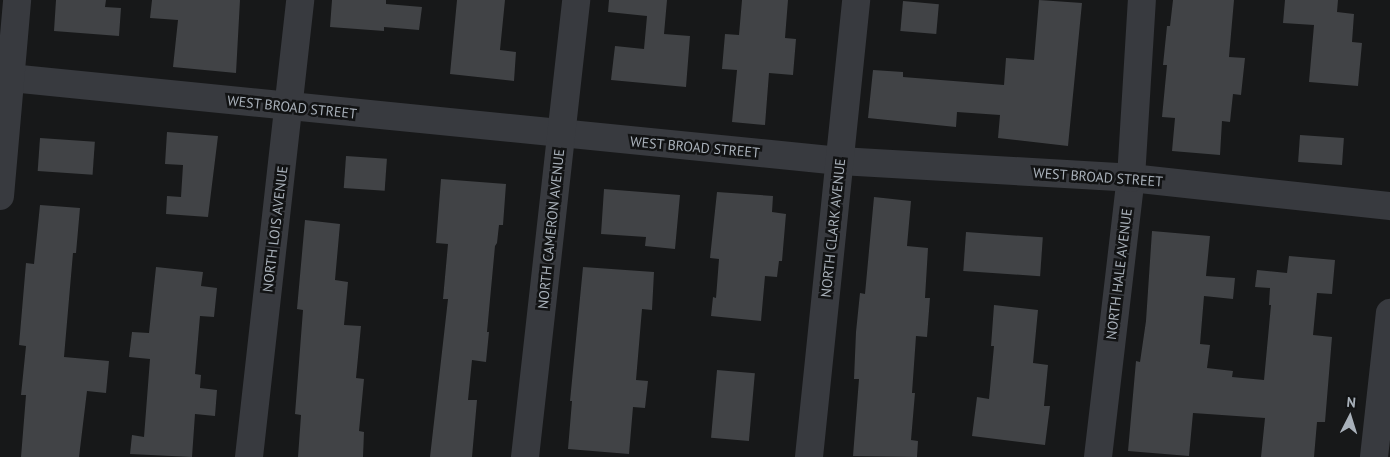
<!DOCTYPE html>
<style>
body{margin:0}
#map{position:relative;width:1390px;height:457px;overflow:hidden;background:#171819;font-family:"PT Sans",sans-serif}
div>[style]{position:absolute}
.building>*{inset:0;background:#414346;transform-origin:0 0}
.minor>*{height:28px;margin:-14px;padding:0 14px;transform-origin:14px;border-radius:14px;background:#383a3f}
span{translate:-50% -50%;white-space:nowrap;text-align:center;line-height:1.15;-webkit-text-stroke:5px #121314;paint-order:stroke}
.street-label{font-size:14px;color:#a9b1ba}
.north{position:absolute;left:1325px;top:392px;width:50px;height:50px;-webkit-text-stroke:4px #121314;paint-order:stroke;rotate:5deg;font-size:14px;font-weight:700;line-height:20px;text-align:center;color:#a9b1ba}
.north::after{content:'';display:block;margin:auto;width:18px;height:22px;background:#a9b1ba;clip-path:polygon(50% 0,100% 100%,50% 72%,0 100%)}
</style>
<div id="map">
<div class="building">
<div style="clip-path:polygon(56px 0,106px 0,105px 7px,121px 8px,119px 36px,54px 31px)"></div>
<div style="clip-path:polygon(152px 0,240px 0,236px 73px,173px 67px,178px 20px,150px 18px)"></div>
<div style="clip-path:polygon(332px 0,386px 0,386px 4px,422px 7px,419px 30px,384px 27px,384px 31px,330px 27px)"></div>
<div style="clip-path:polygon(457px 0,505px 0,500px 50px,516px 52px,514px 81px,450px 74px)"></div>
<div style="clip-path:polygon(609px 0,667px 0,664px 34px,690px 36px,686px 87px,611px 80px,615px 46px,644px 49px,647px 16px,608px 12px)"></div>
<div style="clip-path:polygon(742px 0,788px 0,785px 38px,796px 39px,793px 75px,769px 73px,765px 125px,732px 122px,737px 70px,722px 69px,725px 34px,739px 35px)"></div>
<div style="clip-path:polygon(1039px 0,1082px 3px,1068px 146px,998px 138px,1000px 115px,957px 112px,956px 127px,868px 118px,873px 70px,903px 72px,903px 77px,1004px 85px,1006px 58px,1034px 60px)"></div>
<div style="clip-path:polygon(1173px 0,1234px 0,1229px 57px,1245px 58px,1241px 95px,1233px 94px,1230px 122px,1222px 121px,1220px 155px,1172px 151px,1175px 118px,1162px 117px,1167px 65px,1163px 65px,1167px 26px,1170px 26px)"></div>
<div style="clip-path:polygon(1285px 0,1338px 0,1337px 12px,1354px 14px,1352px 42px,1362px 43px,1358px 86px,1309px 82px,1314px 25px,1283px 23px)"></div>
<div style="left:903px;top:1px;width:36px;height:30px;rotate:5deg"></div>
<div style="clip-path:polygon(167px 132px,218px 136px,208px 217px,166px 214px,167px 196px,181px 197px,183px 165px,165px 164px)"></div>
<div style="left:1300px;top:135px;width:44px;height:27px;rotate:4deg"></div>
<div style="left:40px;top:138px;width:55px;height:33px;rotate:4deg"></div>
<div style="left:346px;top:156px;width:41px;height:32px;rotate:4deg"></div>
<div style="clip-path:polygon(441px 179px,506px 184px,503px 225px,499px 225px,497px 243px,495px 246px,487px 332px,489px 332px,486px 362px,472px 360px,468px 400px,477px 400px,472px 457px,430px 457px,448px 299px,443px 299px,448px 244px,436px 243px)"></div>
<div style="clip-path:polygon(604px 189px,680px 195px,675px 249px,645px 246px,646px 237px,601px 234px)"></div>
<div style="clip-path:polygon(717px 192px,773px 196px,772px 212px,786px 214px,782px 261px,779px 261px,777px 277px,765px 276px,761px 321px,711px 316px,713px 297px,716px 298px,719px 259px,710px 258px)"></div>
<div style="clip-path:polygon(874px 197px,911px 201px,907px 246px,928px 248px,925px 298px,930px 298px,927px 337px,916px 336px,912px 393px,915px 393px,911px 440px,918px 441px,917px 457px,853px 456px,859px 379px,854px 379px,856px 332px,860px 293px,865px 294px)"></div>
<div style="clip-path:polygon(40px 205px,80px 208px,76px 253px,73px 253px,64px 357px,109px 361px,106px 393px,87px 391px,79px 457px,21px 457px,26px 395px,21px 395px,26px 346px,19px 345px,26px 263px,34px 264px)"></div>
<div style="clip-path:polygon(305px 220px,340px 224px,335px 280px,348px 282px,344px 325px,361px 326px,356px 378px,364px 379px,359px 431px,364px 432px,363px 457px,298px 457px,301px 415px,295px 414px,303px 310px,297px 309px)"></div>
<div style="clip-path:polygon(1152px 231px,1210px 236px,1206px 276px,1235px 278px,1233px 299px,1204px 296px,1200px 344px,1210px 345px,1207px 368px,1233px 371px,1232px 377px,1264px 380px,1271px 305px,1269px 305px,1270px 288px,1255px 287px,1257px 270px,1287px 273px,1289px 256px,1335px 260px,1332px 294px,1317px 293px,1313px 335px,1332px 337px,1325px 422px,1317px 422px,1314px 457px,1261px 457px,1265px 418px,1193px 413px,1189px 456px,1128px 451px,1136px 361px,1140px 362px,1146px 321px)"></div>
<div style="left:966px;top:232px;width:77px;height:39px;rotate:4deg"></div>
<div style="clip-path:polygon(156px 267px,203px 272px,201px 286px,217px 288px,214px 317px,200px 316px,195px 374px,201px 375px,200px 388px,217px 390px,215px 416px,195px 414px,192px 457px,130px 454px,132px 435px,144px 437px,150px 359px,129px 357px,132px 332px,149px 333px)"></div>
<div style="clip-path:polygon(583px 267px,654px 272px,652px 310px,642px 309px,636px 380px,648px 381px,645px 408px,633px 407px,629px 454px,568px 449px,572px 401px,570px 401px)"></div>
<div style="clip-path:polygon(994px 305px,1038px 310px,1033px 363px,1048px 365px,1044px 406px,1050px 406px,1045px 445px,972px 436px,977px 397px,989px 399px,994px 346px,991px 346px)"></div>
<div style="left:717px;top:370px;width:38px;height:68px;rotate:5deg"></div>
</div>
<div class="minor">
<div style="left:0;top:77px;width:844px;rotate:5.71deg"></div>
<div style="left:840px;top:161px;width:291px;rotate:3.3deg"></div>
<div style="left:1131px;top:178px;width:261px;rotate:6.2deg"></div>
<div style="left:0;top:196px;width:197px;rotate:-85deg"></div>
<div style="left:249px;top:457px;width:460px;rotate:-83.6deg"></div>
<div style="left:525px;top:457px;width:460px;rotate:-83.6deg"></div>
<div style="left:809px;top:457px;width:459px;rotate:-84.1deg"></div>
<div style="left:1098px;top:457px;width:281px;rotate:-83.3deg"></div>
<div style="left:1131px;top:178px;width:178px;rotate:-86.5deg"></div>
<div style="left:1374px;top:457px;width:145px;rotate:-83.7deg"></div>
</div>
<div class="street-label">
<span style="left:292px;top:107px;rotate:6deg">WEST BROAD STREET</span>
<span style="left:695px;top:147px;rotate:5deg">WEST BROAD STREET</span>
<span style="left:1098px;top:177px;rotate:4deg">WEST BROAD STREET</span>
<span style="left:833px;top:228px;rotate:-84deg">NORTH CLARK AVENUE</span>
<span style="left:275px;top:229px;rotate:-83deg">NORTH LOIS AVENUE</span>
<span style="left:551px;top:229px;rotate:-84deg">NORTH CAMERON AVENUE</span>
<span style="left:1119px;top:274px;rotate:-83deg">NORTH HALE AVENUE</span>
</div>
<div class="north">N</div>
</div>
